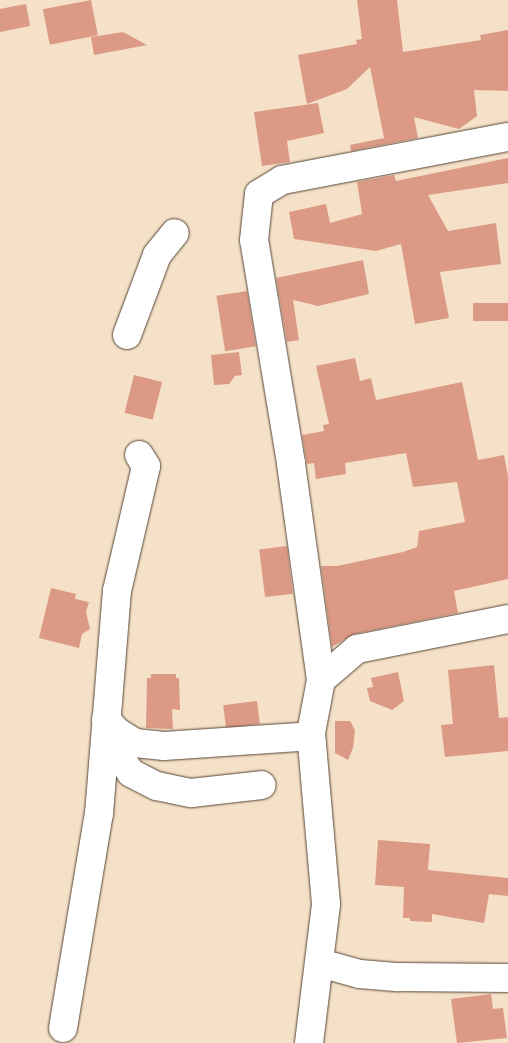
<!DOCTYPE html>
<style>
body{margin:0}
#map{position:relative;width:508px;height:1043px;overflow:hidden;background:#f4e1c7;font-family:"Playpen Sans",sans-serif}
div>[style]{position:absolute}
.building>*{inset:0;background:#dc9a86;transform-origin:0 0}
.roads{filter:drop-shadow(0 0 1px #574537) drop-shadow(0 0 1px #574537)}
.minor>*{height:28px;margin:-14px;padding:0 14px;transform-origin:14px;border-radius:14px;background:#fff}
span{translate:-50% -50%;white-space:nowrap;text-align:center;line-height:1.15;-webkit-text-stroke:4px #fbf7ec;paint-order:stroke}
</style>
<div id="map">
<div class="building">
<div style="left:91px;top:0;width:36px;height:49px;rotate:79deg"></div>
<div style="clip-path:polygon(357px 0,397px 0,403px 52px,481px 40px,480px 35px,508px 30px,508px 91px,474px 90px,477px 116px,459px 129px,414px 117px,418px 138px,351px 151px,350px 145px,384px 138px,370px 67px,347px 89px,307px 104px,298px 55px,357px 44px,356px 40px,362px 39px)"></div>
<div style="clip-path:polygon(26px 4px,30px 26px,0 32px,0 9px)"></div>
<div style="clip-path:polygon(123px 32px,147px 45px,94px 55px,91px 37px)"></div>
<div style="clip-path:polygon(318px 103px,324px 133px,287px 141px,290px 162px,262px 166px,254px 112px)"></div>
<div style="clip-path:polygon(508px 158px,508px 183px,428px 195px,448px 231px,496px 223px,501px 264px,440px 272px,449px 318px,415px 324px,401px 244px,376px 251px,294px 239px,289px 212px,326px 204px,330px 223px,362px 214px,357px 182px,394px 175px,396px 181px)"></div>
<div style="clip-path:polygon(363px 260px,369px 294px,318px 306px,293px 300px,299px 340px,287px 342px,276px 278px)"></div>
<div style="left:247px;top:291px;width:56px;height:31px;rotate:81deg"></div>
<div style="left:508px;top:303px;width:18px;height:35px;rotate:90deg"></div>
<div style="clip-path:polygon(239px 352px,242px 375px,235px 376px,229px 384px,214px 385px,211px 355px)"></div>
<div style="clip-path:polygon(355px 358px,360px 381px,371px 378px,376px 400px,462px 382px,478px 460px,504px 455px,508px 476px,508px 579px,454px 591px,458px 613px,354px 634px,332px 647px,321px 566px,337px 566px,403px 552px,417px 547px,419px 531px,465px 522px,457px 482px,413px 487px,406px 453px,345px 463px,346px 474px,316px 479px,314px 463px,307px 464px,302px 435px,324px 431px,323px 425px,329px 424px,316px 366px)"></div>
<div style="left:134px;top:375px;width:29px;height:39px;rotate:14deg"></div>
<div style="left:287px;top:546px;width:48px;height:28px;rotate:83deg"></div>
<div style="clip-path:polygon(51px 588px,76px 594px,75px 599px,89px 602px,86px 612px,90px 629px,82px 634px,79px 648px,39px 638px)"></div>
<div style="clip-path:polygon(494px 665px,499px 718px,508px 717px,508px 751px,445px 757px,441px 725px,453px 724px,448px 670px)"></div>
<div style="clip-path:polygon(398px 672px,404px 701px,392px 710px,370px 701px,367px 688px,373px 687px,371px 678px)"></div>
<div style="clip-path:polygon(151px 674px,176px 674px,176px 678px,179px 678px,180px 710px,172px 709px,173px 729px,146px 728px,147px 678px,151px 678px)"></div>
<div style="left:257px;top:701px;width:23px;height:34px;rotate:83deg"></div>
<div style="clip-path:polygon(335px 721px,350px 721px,355px 730px,353px 748px,348px 760px,335px 753px)"></div>
<div style="clip-path:polygon(378px 840px,430px 844px,428px 870px,508px 878px,508px 896px,489px 894px,484px 923px,432px 914px,432px 922px,410px 921px,410px 918px,403px 918px,404px 887px,375px 885px)"></div>
<div style="clip-path:polygon(491px 994px,493px 1009px,503px 1008px,507px 1038px,457px 1043px,451px 999px)"></div>
</div>
<div class="roads">
<div class="minor">
<div style="left:127px;top:335px;width:85px;rotate:-69.4deg"></div>
<div style="left:157px;top:255px;width:28px;rotate:-51deg"></div>
<div style="left:321px;top:680px;width:48px;rotate:-40.7deg"></div>
<div style="left:357px;top:649px;width:154px;rotate:-11.2deg"></div>
<div style="left:106px;top:719px;width:16px;rotate:50deg"></div>
<div style="left:116px;top:731px;width:22px;rotate:32deg"></div>
<div style="left:135px;top:743px;width:29px;rotate:6deg"></div>
<div style="left:164px;top:746px;width:135px;rotate:-3.8deg"></div>
<div style="left:108px;top:728px;width:34px;rotate:67deg"></div>
<div style="left:121px;top:759px;width:17px;rotate:54deg"></div>
<div style="left:131px;top:773px;width:29px;rotate:27deg"></div>
<div style="left:157px;top:786px;width:35px;rotate:12deg"></div>
<div style="left:191px;top:793px;width:71px;rotate:-6.4deg"></div>
<div style="left:320px;top:963px;width:41px;rotate:15.4deg"></div>
<div style="left:360px;top:974px;width:38px;rotate:5deg"></div>
<div style="left:398px;top:977px;width:110px;rotate:0.5deg"></div>
<div style="left:63px;top:1028px;width:217px;rotate:-80.5deg"></div>
<div style="left:99px;top:814px;width:224px;rotate:-85.4deg"></div>
<div style="left:117px;top:591px;width:128px;rotate:-76.9deg"></div>
<div style="left:146px;top:466px;width:13px;rotate:-122deg"></div>
<div style="left:309px;top:1043px;width:140px;rotate:-83deg"></div>
<div style="left:326px;top:904px;width:172px;rotate:-95deg"></div>
<div style="left:311px;top:733px;width:54px;rotate:-79.3deg"></div>
<div style="left:321px;top:680px;width:219px;rotate:-97.9deg"></div>
<div style="left:291px;top:463px;width:226px;rotate:-99.4deg"></div>
<div style="left:254px;top:240px;width:46px;rotate:-83.8deg"></div>
<div style="left:259px;top:194px;width:27px;rotate:-31deg"></div>
<div style="left:282px;top:180px;width:230px;rotate:-10.8deg"></div>
</div>
</div>
</div>
